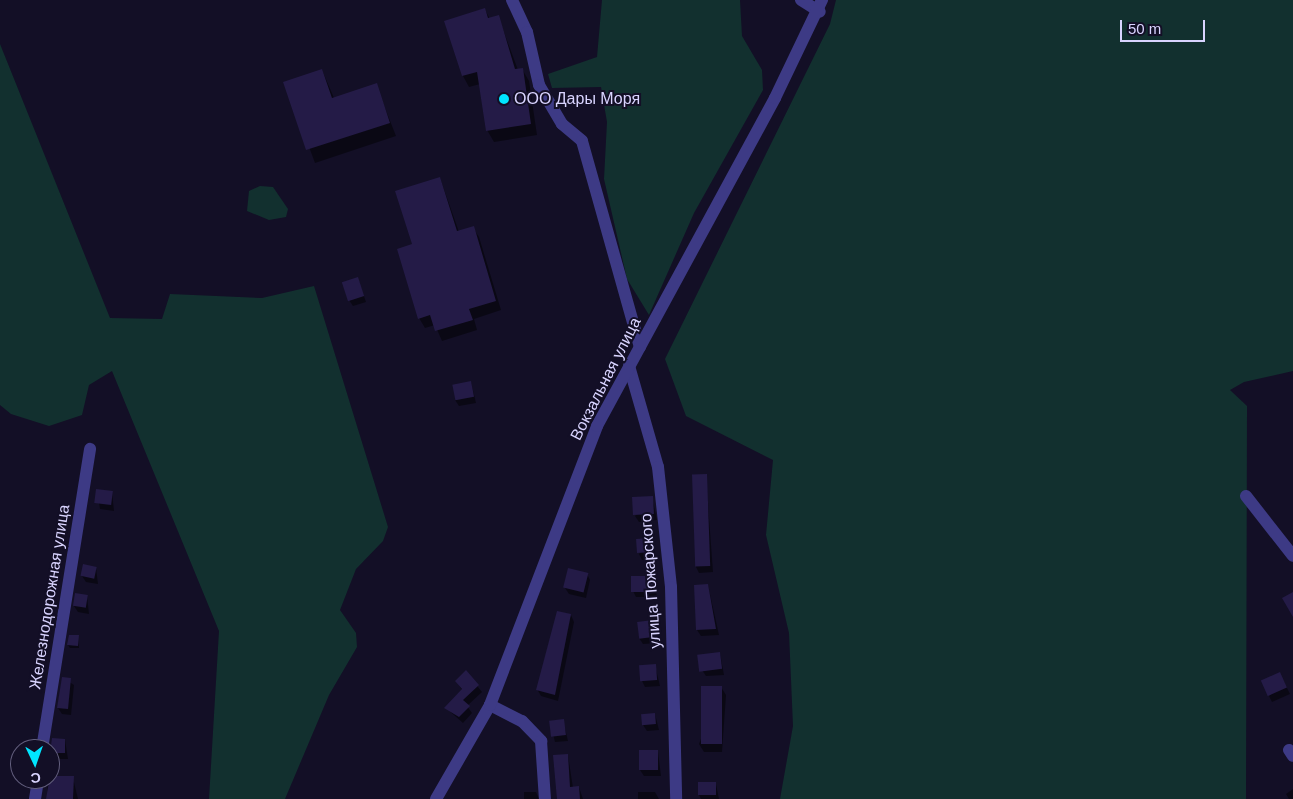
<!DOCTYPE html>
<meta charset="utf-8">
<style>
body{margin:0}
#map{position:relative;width:1293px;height:799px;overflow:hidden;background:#130f26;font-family:Helvetica,sans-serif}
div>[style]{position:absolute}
.green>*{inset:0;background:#12302f}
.shadow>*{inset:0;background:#0007}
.building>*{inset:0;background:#241b47;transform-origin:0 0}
.minor>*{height:12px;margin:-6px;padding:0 6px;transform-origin:6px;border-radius:6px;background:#3d3a85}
.dots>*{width:14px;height:14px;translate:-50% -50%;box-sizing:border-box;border:2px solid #130f26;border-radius:50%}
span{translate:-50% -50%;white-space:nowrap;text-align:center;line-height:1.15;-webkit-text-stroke:4px #130f26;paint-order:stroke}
.poi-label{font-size:16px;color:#d9d4ff}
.left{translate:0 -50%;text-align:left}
.street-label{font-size:16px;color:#d9d4ff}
.north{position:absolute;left:10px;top:739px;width:50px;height:50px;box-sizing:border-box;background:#130f26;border:1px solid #625e7d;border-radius:50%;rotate:177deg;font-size:14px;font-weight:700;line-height:20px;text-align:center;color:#d9d4ff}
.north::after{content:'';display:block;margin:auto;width:18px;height:22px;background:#00e5ff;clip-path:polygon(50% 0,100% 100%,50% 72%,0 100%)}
.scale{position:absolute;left:1120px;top:20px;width:85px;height:22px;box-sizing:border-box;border:2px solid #d9d4ff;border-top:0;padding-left:6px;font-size:15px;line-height:18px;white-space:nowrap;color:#d9d4ff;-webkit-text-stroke:4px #130f26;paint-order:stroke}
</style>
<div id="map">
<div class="green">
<div style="clip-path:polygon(602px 0,740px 0,742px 36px,762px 70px,763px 90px,694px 213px,649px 315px,627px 279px,604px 179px,607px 122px,601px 87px,552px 88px,548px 74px,597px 57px)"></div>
<div style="clip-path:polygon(836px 0,1293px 0,1293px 371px,1244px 382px,1230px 390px,1247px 406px,1246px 799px,780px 799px,793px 726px,789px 633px,766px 535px,773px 460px,686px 416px,665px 359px,830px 24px)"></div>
<div style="clip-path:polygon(0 44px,110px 318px,162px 319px,170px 294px,262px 298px,314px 286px,388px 527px,383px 541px,356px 569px,340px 610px,356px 633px,357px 647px,329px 695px,285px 799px,209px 799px,219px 631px,112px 371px,89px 385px,82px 415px,49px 426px,11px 414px,0 405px)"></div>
<div style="clip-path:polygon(260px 186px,273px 187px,288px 209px,286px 217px,269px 220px,247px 211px,249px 191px)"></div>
</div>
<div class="shadow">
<div style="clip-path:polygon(485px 10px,490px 19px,498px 16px,518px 70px,522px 69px,529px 81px,537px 135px,494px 142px,487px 130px,480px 84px,469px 87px,463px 76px,446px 22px)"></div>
<div style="clip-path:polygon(322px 70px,334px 98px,376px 85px,396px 136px,315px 163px,285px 82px)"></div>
<div style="clip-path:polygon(440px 178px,459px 232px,473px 228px,479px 237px,501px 310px,474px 319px,477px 330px,442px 341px,435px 325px,425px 328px,419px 318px,413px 245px)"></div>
<div style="clip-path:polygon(358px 279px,366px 302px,353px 306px,349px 300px)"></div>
<div style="clip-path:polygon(471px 382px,476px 403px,459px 406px,455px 400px)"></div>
<div style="clip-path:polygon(706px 476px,713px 572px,699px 573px,696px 567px)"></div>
<div style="clip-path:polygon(97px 490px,112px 492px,114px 511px,100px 509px)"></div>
<div style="clip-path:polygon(652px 497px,657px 520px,639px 522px,635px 516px)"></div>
<div style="clip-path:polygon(652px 539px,656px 559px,642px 560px,639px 554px)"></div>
<div style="clip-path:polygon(96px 568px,98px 584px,86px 582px,82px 576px)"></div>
<div style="clip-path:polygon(587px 574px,590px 580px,586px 598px,569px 594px,565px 588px)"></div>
<div style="clip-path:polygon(653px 577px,657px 597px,636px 597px,633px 591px)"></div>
<div style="clip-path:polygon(708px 585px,719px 635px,701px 636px,697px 630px)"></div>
<div style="clip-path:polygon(87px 596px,89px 614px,78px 612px,74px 606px)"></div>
<div style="clip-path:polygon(571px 615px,574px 622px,558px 701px,541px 696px,537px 689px)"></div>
<div style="clip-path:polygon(653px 621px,658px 643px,643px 644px,639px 638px)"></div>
<div style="clip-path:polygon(78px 636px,79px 648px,70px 648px,68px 645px)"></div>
<div style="clip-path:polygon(720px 653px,724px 675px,706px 676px,702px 670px)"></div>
<div style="clip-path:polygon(655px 665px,660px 686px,645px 687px,642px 681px)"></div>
<div style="clip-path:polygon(466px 672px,482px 692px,467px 706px,472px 713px,463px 723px,446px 708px,462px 690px,456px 681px)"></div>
<div style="clip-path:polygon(63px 678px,74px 685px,71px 715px,62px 714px,58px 708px)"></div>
<div style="clip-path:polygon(1283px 680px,1290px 694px,1272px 702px,1269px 696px)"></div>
<div style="clip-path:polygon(721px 687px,726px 695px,722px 752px,704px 752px,699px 744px)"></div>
<div style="clip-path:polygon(655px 714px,659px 730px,647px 731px,643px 725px)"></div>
<div style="clip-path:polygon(563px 720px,568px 741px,555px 742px,550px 721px)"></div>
<div style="clip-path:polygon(65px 740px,68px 759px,55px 759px,52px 752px)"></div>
<div style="clip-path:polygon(658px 752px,661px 776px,644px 776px,640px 770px)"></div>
<div style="clip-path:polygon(568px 755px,573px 788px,579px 787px,583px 799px,558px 799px)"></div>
<div style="clip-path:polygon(73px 778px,78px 799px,47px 799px,48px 779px)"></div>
<div style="clip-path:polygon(716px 784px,719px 799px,701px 799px,699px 795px)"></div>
<div style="clip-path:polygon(1293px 789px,1293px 799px,1289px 799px,1286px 794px)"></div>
<div style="clip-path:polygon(524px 792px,536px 792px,539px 799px,524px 799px)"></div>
<div style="clip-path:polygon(638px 792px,655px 792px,659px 799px,638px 799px)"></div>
</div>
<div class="building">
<div style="clip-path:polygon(485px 8px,488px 18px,499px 15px,515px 69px,523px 68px,531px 124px,486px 131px,477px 72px,462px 76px,444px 21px)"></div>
<div style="clip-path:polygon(322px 69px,332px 98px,377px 83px,390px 123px,306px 150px,283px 82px)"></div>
<div style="clip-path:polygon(440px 177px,457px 231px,474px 226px,496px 301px,469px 309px,473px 320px,435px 331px,430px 315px,418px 319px,397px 249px,412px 244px,395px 191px)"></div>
<div style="left:358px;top:277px;width:20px;height:17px;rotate:72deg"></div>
<div style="left:471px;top:381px;width:16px;height:19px;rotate:79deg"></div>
<div style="left:707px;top:474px;width:92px;height:15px;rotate:88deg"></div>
<div style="left:96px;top:489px;width:17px;height:14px;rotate:7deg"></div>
<div style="left:653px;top:496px;width:18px;height:21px;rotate:87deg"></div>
<div style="left:652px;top:538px;width:14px;height:16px;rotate:86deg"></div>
<div style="left:83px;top:564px;width:14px;height:12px;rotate:12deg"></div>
<div style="left:568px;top:568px;width:21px;height:20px;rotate:14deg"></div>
<div style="left:631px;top:576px;width:22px;height:16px"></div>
<div style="clip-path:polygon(708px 584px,716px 629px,696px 630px,694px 585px)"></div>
<div style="clip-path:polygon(1293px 592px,1293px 617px,1282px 598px)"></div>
<div style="left:75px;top:593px;width:13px;height:13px;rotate:9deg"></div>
<div style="clip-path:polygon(557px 611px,571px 614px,555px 695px,536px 690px)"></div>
<div style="left:653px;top:620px;width:17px;height:16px;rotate:83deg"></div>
<div style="clip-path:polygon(69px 635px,79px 635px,78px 646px,67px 645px)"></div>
<div style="left:720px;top:652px;width:17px;height:23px;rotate:83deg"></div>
<div style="left:656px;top:664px;width:16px;height:17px;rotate:86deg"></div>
<div style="clip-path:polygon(466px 670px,479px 685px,463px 700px,470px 706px,459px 717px,444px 708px,462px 689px,455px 681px)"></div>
<div style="left:1280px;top:672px;width:17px;height:21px;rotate:66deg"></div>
<div style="clip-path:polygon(62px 677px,71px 678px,68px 709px,57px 708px)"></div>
<div style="left:701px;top:686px;width:21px;height:58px"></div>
<div style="left:655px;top:713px;width:11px;height:14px;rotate:85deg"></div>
<div style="left:564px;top:719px;width:16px;height:15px;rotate:83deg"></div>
<div style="clip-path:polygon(52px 738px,65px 739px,65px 753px,50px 753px)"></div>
<div style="left:639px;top:750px;width:19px;height:20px"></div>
<div style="clip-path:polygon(568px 754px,570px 787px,579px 786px,580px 799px,557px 799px,553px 755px)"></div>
<div style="clip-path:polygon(50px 776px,74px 776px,73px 799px,46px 799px)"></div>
<div style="left:698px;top:782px;width:18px;height:13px"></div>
</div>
<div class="minor">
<div style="left:512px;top:0;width:35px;rotate:65deg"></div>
<div style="left:527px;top:32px;width:54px;rotate:77.2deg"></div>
<div style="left:539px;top:85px;width:45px;rotate:59.5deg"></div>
<div style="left:562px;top:124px;width:26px;rotate:40deg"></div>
<div style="left:582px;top:141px;width:214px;rotate:74.3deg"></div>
<div style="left:801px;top:0;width:22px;rotate:32deg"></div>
<div style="left:629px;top:366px;width:105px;rotate:74deg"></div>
<div style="left:658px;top:467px;width:121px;rotate:83.8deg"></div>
<div style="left:671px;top:587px;width:212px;rotate:88.6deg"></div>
<div style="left:1246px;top:496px;width:76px;rotate:51.9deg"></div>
<div style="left:490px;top:705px;width:36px;rotate:27deg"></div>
<div style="left:522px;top:721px;width:28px;rotate:46deg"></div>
<div style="left:541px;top:741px;width:58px;rotate:86.1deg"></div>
<div style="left:42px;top:749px;width:304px;rotate:-80.9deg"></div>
<div style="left:1289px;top:750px;width:7px;rotate:56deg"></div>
<div style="left:35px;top:799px;width:20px;rotate:-81deg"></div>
<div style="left:436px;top:799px;width:108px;rotate:-60.1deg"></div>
<div style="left:490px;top:705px;width:299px;rotate:-69deg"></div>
<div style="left:597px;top:426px;width:373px;rotate:-61.5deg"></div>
<div style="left:775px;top:98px;width:109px;rotate:-64.4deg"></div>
</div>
<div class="dots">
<div style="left:504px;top:99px;background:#00e5ff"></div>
</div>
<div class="poi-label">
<span class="left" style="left:514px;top:99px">ООО Дары Моря</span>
</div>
<div class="street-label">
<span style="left:606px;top:379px;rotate:-63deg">Вокзальная улица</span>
<span style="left:651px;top:581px;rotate:-94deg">улица Пожарского</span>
<span style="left:50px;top:597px;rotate:-81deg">Железнодорожная улица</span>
</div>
<div class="north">С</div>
<div class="scale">50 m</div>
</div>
